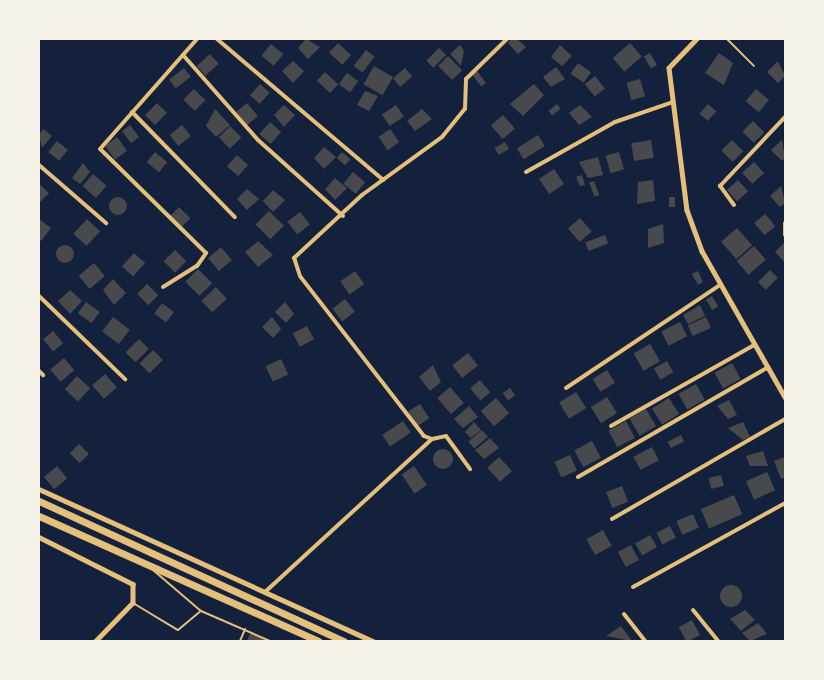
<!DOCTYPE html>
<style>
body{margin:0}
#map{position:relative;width:824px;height:680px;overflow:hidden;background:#14213d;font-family:Georgia,serif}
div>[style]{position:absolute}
.building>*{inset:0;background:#48494c;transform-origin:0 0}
.round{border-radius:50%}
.service>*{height:2px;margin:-1px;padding:0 1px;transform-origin:1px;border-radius:1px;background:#e5c07b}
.minor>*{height:4px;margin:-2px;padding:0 2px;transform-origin:2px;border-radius:2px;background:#e5c07b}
.tertiary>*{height:4.5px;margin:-2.25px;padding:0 2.25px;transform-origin:2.25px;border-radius:2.25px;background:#e5c07b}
.trunk>*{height:7px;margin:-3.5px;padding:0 3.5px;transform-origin:3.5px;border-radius:3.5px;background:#e5c07b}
span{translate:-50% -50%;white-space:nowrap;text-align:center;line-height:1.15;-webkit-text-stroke:4.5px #f6f1e7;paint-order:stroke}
.frame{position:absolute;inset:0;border:40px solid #f6f1e7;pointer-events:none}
</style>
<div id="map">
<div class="building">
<div style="clip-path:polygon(306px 39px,320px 47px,308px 59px,298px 48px)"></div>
<div style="clip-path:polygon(511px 39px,517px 39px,526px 47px,518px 54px,508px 43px)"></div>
<div style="left:338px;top:43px;width:18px;height:13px;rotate:43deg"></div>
<div style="left:630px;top:43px;width:18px;height:23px;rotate:49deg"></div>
<div style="left:271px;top:44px;width:16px;height:15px;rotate:40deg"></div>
<div style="clip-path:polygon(460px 45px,464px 51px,461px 66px,450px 54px)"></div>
<div style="clip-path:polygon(560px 45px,572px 56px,562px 66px,551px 57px)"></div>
<div style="left:439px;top:48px;width:10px;height:18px;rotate:45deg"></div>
<div style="left:366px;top:50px;width:11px;height:20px;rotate:38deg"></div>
<div style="left:650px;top:53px;width:14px;height:7px;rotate:60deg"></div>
<div style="clip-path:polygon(719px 53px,733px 63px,724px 85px,705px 73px)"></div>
<div style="left:210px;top:54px;width:13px;height:18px;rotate:48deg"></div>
<div style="left:448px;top:56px;width:20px;height:14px;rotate:45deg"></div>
<div style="clip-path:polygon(293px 61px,304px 71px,293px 83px,282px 71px)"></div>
<div style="clip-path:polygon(778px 61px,785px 76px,778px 83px,767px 72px)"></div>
<div style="left:578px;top:63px;width:16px;height:13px;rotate:35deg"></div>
<div style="left:374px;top:66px;width:22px;height:21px;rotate:30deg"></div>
<div style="clip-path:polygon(556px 67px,565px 79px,551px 87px,543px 77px)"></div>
<div style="left:184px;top:68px;width:11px;height:19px;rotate:52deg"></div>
<div style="left:405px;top:68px;width:11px;height:16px;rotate:49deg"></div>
<div style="left:477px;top:71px;width:15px;height:6px;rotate:53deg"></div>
<div style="left:325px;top:72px;width:18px;height:12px;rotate:43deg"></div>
<div style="left:347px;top:73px;width:14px;height:14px;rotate:36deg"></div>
<div style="left:595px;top:76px;width:16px;height:13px;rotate:52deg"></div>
<div style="left:640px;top:79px;width:18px;height:14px;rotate:74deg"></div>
<div style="left:260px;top:84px;width:13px;height:15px;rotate:42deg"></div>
<div style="clip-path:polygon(534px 84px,544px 95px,523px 116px,510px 104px)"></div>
<div style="left:194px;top:89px;width:16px;height:15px;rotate:45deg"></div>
<div style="left:756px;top:89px;width:17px;height:16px;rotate:40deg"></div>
<div style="clip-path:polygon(365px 91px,378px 96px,369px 111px,357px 105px)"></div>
<div style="left:157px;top:103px;width:14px;height:17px;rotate:45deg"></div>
<div style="left:247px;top:103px;width:17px;height:14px;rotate:50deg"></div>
<div style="left:557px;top:104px;width:6px;height:11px;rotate:51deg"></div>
<div style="left:708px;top:104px;width:11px;height:13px;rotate:41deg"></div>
<div style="clip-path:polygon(284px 105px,295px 115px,284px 127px,274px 115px)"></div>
<div style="left:396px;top:105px;width:14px;height:17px;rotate:56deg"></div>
<div style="clip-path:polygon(580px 105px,592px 117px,579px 125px,569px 113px)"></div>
<div style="clip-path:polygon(215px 109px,230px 125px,216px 137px,206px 126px)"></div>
<div style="clip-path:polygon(422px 109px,432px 119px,415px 131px,407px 121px)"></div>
<div style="left:503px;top:115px;width:18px;height:16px;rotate:49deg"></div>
<div style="left:753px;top:121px;width:16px;height:15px;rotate:45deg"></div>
<div style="left:270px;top:122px;width:15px;height:16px;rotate:42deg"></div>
<div style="left:130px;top:125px;width:15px;height:10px;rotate:53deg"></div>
<div style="left:182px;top:125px;width:14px;height:16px;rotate:51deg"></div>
<div style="left:230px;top:126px;width:16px;height:16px;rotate:45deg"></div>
<div style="clip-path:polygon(43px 129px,52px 136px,42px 148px,39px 135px)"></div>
<div style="left:390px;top:129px;width:16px;height:14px;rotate:55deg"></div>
<div style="left:538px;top:135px;width:13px;height:25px;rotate:58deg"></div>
<div style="left:117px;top:137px;width:17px;height:15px;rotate:54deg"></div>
<div style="left:651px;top:140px;width:18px;height:20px;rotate:81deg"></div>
<div style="left:732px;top:140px;width:16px;height:15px;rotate:45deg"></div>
<div style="clip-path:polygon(782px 140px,785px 158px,782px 161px,771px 150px)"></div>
<div style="left:57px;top:141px;width:14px;height:14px;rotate:39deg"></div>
<div style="left:505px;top:142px;width:8px;height:12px;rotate:60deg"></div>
<div style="clip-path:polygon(324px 147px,336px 157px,324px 169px,314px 158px)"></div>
<div style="left:155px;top:152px;width:16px;height:13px;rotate:40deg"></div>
<div style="left:342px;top:152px;width:11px;height:8px;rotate:41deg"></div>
<div style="left:619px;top:152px;width:18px;height:14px;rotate:74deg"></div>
<div style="left:237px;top:155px;width:15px;height:15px;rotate:42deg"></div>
<div style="clip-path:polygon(598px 157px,603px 175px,588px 178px,579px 162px)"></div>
<div style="left:754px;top:162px;width:15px;height:16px;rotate:48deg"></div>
<div style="clip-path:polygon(83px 163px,90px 172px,80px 184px,72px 178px)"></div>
<div style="left:554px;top:169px;width:18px;height:18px;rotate:56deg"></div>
<div style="left:353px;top:172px;width:16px;height:15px;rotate:40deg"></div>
<div style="left:93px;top:174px;width:18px;height:16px;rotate:41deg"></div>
<div style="clip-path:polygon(582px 175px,585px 185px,580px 186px,576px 177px)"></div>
<div style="clip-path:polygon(335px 178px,347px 188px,335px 200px,325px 189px)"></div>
<div style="clip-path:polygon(653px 180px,655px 201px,637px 204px,638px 182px)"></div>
<div style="left:738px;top:180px;width:15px;height:15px;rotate:48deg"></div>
<div style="left:594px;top:181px;width:15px;height:5px;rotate:70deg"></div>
<div style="clip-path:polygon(39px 184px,49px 193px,39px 203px)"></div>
<div style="clip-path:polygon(781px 186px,785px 203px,780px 207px,770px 196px)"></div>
<div style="clip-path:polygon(247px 189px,259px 199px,247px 210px,237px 199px)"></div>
<div style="clip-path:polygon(273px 190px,285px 200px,273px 212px,263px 201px)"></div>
<div class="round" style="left:109px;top:197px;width:18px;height:18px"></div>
<div style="left:669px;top:197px;width:6px;height:10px"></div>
<div style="left:179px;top:207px;width:16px;height:13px;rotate:45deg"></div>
<div style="left:269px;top:211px;width:21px;height:19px;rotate:45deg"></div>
<div style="left:300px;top:212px;width:16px;height:16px;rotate:52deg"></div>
<div style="left:765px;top:214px;width:16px;height:14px;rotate:50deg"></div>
<div style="left:580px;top:218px;width:18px;height:16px;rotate:49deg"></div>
<div style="clip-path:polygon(39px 219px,51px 228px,41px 241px,39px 239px)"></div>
<div style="left:87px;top:219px;width:18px;height:20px;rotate:43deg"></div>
<div style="clip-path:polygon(663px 224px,664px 243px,648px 248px,648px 229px)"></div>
<div style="left:737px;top:228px;width:23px;height:21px;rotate:49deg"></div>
<div style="left:605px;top:235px;width:9px;height:21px;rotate:69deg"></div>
<div style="clip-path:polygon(258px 241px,273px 255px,258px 267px,245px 252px)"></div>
<div style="clip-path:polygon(785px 242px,785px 263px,775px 252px)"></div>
<div class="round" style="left:56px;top:245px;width:18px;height:18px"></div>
<div style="left:754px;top:246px;width:18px;height:23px;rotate:49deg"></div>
<div style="left:221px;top:247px;width:17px;height:17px;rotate:50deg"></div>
<div style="left:175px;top:250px;width:16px;height:16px;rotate:45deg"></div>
<div style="left:134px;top:253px;width:15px;height:18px;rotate:42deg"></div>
<div style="left:94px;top:263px;width:17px;height:20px;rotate:50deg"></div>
<div style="left:198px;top:269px;width:20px;height:18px;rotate:45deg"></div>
<div style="left:770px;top:270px;width:11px;height:17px;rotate:45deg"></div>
<div style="left:355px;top:271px;width:16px;height:18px;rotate:55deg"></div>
<div style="clip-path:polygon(698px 271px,703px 282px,698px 285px,692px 274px)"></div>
<div style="clip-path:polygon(113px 279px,126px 293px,114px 305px,103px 290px)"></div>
<div style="left:147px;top:284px;width:16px;height:14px;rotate:45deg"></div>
<div style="left:216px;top:287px;width:16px;height:20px;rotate:47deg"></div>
<div style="clip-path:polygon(70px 290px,82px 301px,70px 314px,58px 301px)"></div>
<div style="left:712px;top:296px;width:12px;height:7px;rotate:59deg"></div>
<div style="left:345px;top:299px;width:16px;height:16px;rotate:52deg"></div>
<div style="left:86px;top:302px;width:17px;height:14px;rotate:36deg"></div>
<div style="clip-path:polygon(285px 302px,294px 314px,286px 323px,275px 312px)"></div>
<div style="left:162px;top:303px;width:15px;height:13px;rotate:37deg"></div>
<div style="clip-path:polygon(700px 305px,705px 316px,688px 324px,683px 315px)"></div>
<div style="left:113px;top:317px;width:21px;height:18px;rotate:37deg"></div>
<div style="clip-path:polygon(272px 317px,281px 329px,273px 338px,262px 327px)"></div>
<div style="left:706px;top:317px;width:12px;height:20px;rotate:66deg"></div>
<div style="left:680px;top:322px;width:16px;height:21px;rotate:63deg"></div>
<div style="left:307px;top:326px;width:15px;height:16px;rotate:62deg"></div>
<div style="left:53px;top:331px;width:16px;height:13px;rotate:50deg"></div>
<div style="left:139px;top:339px;width:14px;height:19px;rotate:45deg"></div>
<div style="left:650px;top:344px;width:20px;height:19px;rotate:60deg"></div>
<div style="left:153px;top:350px;width:14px;height:19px;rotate:45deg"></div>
<div style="left:468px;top:353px;width:16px;height:20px;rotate:52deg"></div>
<div style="left:64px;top:358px;width:16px;height:18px;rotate:50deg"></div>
<div style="left:281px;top:359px;width:17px;height:17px;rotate:65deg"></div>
<div style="left:667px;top:361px;width:13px;height:15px;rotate:61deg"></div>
<div style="left:732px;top:363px;width:18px;height:20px;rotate:61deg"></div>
<div style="clip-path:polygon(433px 365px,441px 382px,430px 391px,419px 377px)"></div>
<div style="left:607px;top:370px;width:15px;height:17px;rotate:58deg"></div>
<div style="left:105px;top:374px;width:18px;height:17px;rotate:49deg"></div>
<div style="left:77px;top:376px;width:18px;height:18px;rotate:43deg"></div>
<div style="left:480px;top:380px;width:16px;height:13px;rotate:50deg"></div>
<div style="left:696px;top:384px;width:18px;height:20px;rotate:61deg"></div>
<div style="left:450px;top:387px;width:21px;height:17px;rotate:49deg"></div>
<div style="left:510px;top:388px;width:9px;height:9px;rotate:54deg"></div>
<div style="left:576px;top:392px;width:19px;height:20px;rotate:58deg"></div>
<div style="left:607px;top:397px;width:19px;height:19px;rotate:58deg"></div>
<div style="left:496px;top:398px;width:20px;height:20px;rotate:49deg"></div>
<div style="left:669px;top:398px;width:19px;height:20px;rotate:58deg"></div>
<div style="clip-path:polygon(729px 400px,737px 415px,728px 419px,717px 406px)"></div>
<div style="left:420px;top:404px;width:17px;height:14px;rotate:57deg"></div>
<div style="clip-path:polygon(469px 406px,478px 417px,463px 428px,454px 419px)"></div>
<div style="left:646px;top:409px;width:20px;height:19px;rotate:60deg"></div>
<div style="left:403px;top:421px;width:14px;height:25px;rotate:56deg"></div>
<div style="left:626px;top:421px;width:19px;height:20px;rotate:62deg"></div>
<div style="clip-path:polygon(474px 422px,481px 430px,471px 438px,465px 432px)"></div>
<div style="clip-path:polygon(743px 422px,750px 437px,743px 440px,728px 428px)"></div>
<div style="left:482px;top:430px;width:9px;height:18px;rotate:49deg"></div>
<div style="left:681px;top:435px;width:7px;height:15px;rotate:63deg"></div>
<div style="clip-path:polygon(490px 438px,499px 448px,484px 459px,475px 450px)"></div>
<div style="left:592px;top:441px;width:19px;height:20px;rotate:62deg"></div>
<div style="left:79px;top:444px;width:14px;height:13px;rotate:45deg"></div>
<div style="left:652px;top:447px;width:15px;height:21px;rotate:62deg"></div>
<div class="round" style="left:433px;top:449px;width:20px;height:20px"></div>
<div style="clip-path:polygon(763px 451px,768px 466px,750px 466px,746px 456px)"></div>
<div style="left:570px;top:455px;width:17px;height:17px;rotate:66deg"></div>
<div style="left:499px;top:457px;width:19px;height:16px;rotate:47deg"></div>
<div style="clip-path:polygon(785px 457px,785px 477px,781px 479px,774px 461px)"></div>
<div style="left:57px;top:466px;width:16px;height:17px;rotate:50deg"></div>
<div style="left:414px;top:466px;width:23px;height:15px;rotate:56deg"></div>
<div style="left:767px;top:472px;width:20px;height:23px;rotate:66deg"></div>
<div style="left:721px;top:475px;width:11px;height:13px;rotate:75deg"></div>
<div style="left:622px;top:486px;width:17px;height:17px;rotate:69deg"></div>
<div style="left:734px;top:495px;width:21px;height:36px;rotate:67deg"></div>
<div style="left:693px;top:514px;width:15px;height:18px;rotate:67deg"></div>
<div style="left:670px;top:526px;width:13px;height:15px;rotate:63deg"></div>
<div style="left:603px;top:530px;width:18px;height:19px;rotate:61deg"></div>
<div style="left:650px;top:535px;width:14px;height:17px;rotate:60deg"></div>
<div style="left:631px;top:545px;width:17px;height:15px;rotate:62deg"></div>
<div class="round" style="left:720px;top:585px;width:22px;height:22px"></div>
<div style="clip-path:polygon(745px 610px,755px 620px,741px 631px,730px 619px)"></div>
<div style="left:692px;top:620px;width:17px;height:15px;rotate:62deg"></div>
<div style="clip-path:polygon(758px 623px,767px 634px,750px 641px,742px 633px)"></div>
<div style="clip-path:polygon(621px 626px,632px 641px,606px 636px)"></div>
<div style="clip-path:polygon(250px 633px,265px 639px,264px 641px,247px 641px)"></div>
</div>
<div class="service">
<div style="left:727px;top:39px;width:38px;rotate:45deg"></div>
<div style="left:153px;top:570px;width:63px;rotate:40.5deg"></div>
<div style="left:133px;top:603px;width:52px;rotate:31deg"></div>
<div style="left:178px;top:630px;width:30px;rotate:-40deg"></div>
<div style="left:201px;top:611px;width:75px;rotate:23.5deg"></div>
<div style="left:240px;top:641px;width:13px;rotate:-67deg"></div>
</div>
<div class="minor">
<div style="left:217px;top:39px;width:218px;rotate:40.3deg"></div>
<div style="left:183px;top:55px;width:113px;rotate:48.6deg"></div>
<div style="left:258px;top:140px;width:114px;rotate:41.8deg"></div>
<div style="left:132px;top:112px;width:147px;rotate:45.6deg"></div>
<div style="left:39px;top:165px;width:89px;rotate:40.9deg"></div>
<div style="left:526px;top:172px;width:102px;rotate:-29.3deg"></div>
<div style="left:615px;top:122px;width:61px;rotate:-19deg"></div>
<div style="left:734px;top:205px;width:24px;rotate:-126deg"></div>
<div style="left:720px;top:186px;width:95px;rotate:-46.7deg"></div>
<div style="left:785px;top:223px;width:12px;rotate:90deg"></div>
<div style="left:163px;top:287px;width:40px;rotate:-32deg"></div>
<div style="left:197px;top:266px;width:16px;rotate:-55deg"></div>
<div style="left:206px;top:253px;width:148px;rotate:-135.5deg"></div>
<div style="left:100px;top:149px;width:147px;rotate:-48.6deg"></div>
<div style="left:39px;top:296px;width:120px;rotate:44deg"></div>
<div style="left:39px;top:371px;width:6px;rotate:45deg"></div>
<div style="left:566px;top:388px;width:185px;rotate:-33.8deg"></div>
<div style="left:611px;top:426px;width:164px;rotate:-29.5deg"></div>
<div style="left:432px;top:439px;width:14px;rotate:-12deg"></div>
<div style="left:446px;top:436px;width:41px;rotate:54deg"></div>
<div style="left:578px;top:477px;width:218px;rotate:-30deg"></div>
<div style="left:612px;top:519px;width:200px;rotate:-30deg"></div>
<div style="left:633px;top:587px;width:174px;rotate:-28.9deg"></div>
<div style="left:265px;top:592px;width:226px;rotate:-42.5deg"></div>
<div style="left:432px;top:439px;width:9px;rotate:-159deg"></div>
<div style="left:424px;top:436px;width:202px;rotate:-127.8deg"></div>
<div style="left:300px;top:276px;width:19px;rotate:-108deg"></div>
<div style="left:294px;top:258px;width:93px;rotate:-42.8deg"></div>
<div style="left:362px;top:195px;width:99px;rotate:-35.9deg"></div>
<div style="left:442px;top:137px;width:36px;rotate:-51deg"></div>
<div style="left:465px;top:109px;width:30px;rotate:-88deg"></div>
<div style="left:466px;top:79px;width:57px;rotate:-44.3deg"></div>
<div style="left:693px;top:610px;width:40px;rotate:51deg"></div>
<div style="left:624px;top:614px;width:34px;rotate:52deg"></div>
</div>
<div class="tertiary">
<div style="left:697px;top:39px;width:40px;rotate:134deg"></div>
<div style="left:669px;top:68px;width:143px;rotate:82.8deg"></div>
<div style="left:687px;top:210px;width:44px;rotate:69.9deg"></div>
<div style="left:702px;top:251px;width:168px;rotate:60.4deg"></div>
<div style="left:39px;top:489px;width:367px;rotate:24.5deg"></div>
<div style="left:39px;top:537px;width:105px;rotate:26.6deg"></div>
<div style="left:133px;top:584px;width:19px;rotate:90deg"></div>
<div style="left:133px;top:603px;width:53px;rotate:134.2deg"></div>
</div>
<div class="trunk">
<div style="left:39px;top:501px;width:336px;rotate:24.7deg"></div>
<div style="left:39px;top:516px;width:306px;rotate:24.1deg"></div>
</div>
<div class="frame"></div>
</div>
